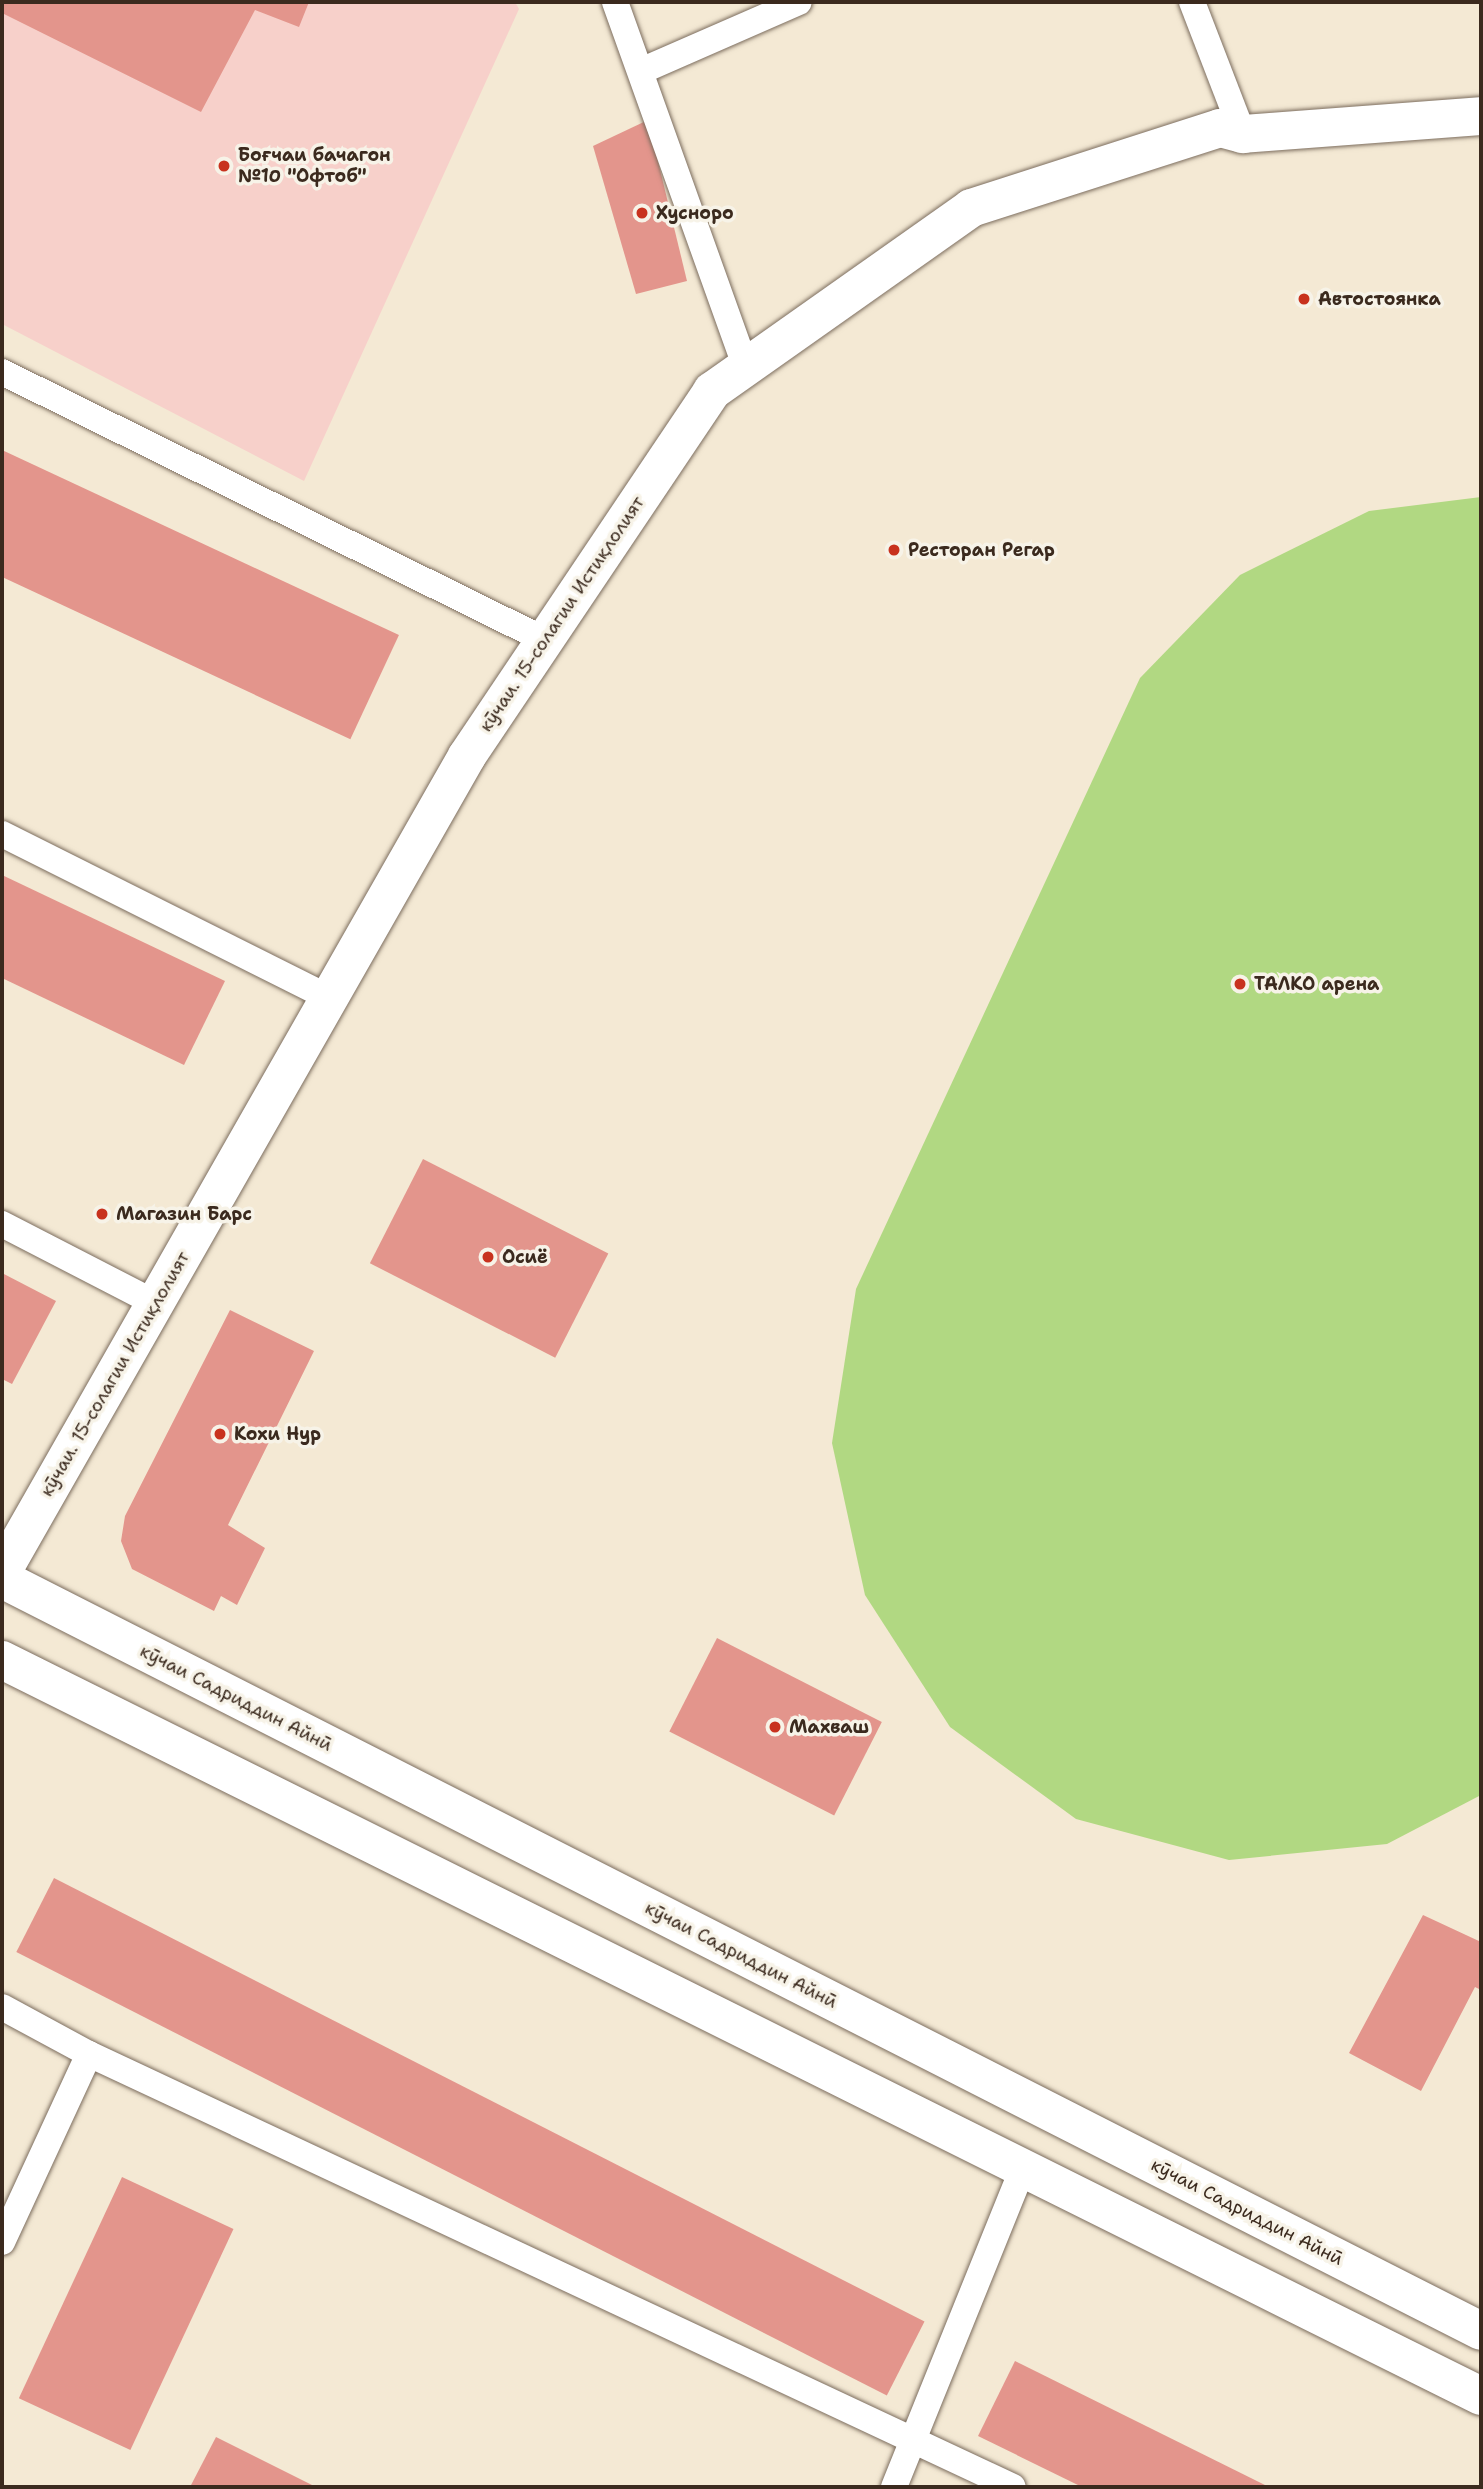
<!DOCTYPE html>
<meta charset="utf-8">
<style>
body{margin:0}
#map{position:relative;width:1483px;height:2489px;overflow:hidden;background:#f4e9d4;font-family:"Shantell Sans",sans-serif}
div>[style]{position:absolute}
.built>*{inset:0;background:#f7d0ca}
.green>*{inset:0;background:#b1d882}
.building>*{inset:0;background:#e3958c;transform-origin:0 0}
.roads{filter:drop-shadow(0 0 2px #7c6d5e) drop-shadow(0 0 2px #7c6d5e)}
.service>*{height:26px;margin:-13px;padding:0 13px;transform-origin:13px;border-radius:13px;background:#fff}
.tertiary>*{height:38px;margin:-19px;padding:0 19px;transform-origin:19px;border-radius:19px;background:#fff}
.dots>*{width:19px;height:19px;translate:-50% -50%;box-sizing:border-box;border:4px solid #f7f3e8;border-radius:50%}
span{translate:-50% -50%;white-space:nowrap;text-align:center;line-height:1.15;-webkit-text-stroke:7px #f7f3e8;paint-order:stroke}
.poi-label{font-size:18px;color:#3b2a1e;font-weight:700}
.left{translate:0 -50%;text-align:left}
.street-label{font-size:18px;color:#3b2a1e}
.frame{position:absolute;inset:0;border:4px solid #3b2a1e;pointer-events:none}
</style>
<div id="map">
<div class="built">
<div style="clip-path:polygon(2px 2px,515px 2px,519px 9px,304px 481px,2px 324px)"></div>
</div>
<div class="green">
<div style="clip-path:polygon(1481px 497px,1481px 1795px,1387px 1844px,1229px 1860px,1076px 1819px,950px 1727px,865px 1595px,832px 1443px,856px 1289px,1140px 678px,1240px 575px,1369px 511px)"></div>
</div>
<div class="building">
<div style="clip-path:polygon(2px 2px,309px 2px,299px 27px,255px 10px,201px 112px,2px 13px)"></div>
<div style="clip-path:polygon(648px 120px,687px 281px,636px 294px,593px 146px)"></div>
<div style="left:2px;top:450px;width:438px;height:115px;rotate:25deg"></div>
<div style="clip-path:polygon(2px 875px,225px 981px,184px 1065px,2px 978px)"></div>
<div style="left:423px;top:1159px;width:208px;height:117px;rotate:27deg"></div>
<div style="clip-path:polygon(2px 1273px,56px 1301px,12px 1384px,2px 1379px)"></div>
<div style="clip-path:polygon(230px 1310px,314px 1351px,228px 1525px,265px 1548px,237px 1605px,221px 1596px,214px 1611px,132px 1569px,121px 1541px,125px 1516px)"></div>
<div style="left:717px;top:1638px;width:185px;height:105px;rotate:27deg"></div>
<div style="left:54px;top:1878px;width:977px;height:83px;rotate:27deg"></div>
<div style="clip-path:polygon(1423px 1915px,1481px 1942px,1481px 1990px,1475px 1987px,1421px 2091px,1349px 2053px)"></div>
<div style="left:122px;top:2177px;width:123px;height:244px;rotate:25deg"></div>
<div style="clip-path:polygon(1015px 2361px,1269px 2487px,1082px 2487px,978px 2436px)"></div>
<div style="clip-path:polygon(216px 2437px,316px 2487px,190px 2487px)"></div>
</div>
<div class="roads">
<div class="service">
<div style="left:615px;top:2px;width:388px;rotate:70.3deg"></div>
<div style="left:1192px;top:2px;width:142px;rotate:68.9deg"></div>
<div style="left:641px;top:71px;width:172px;rotate:-23.6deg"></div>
<div style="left:2px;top:372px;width:606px;rotate:26.27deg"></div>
<div style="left:2px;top:834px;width:367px;rotate:26.6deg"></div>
<div style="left:2px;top:1224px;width:172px;rotate:27.3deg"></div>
<div style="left:2px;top:2007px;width:99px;rotate:28.4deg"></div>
<div style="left:89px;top:2054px;width:207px;rotate:114.8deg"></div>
<div style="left:89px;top:2054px;width:1020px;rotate:25.11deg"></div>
<div style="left:894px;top:2487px;width:344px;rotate:-68deg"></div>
</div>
<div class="tertiary">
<div style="left:2px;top:1572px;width:939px;rotate:-60.32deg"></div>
<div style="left:467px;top:756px;width:440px;rotate:-56.1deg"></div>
<div style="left:712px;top:391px;width:317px;rotate:-35.2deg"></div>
<div style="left:971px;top:208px;width:262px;rotate:-17.8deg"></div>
<div style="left:1220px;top:128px;width:24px;rotate:15deg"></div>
<div style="left:1243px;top:134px;width:239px;rotate:-4.3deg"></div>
<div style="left:2px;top:1579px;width:1659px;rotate:26.95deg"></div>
<div style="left:2px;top:1660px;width:1652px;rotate:26.46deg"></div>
</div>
</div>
<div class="dots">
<div style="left:224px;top:166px;background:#c8321e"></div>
<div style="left:642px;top:213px;background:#c8321e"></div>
<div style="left:1304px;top:299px;background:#c8321e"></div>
<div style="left:894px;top:550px;background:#c8321e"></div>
<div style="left:1240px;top:984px;background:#c8321e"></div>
<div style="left:102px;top:1214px;background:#c8321e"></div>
<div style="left:488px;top:1257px;background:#c8321e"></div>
<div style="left:220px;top:1434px;background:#c8321e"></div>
<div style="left:775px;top:1727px;background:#c8321e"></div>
</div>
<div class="poi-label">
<span class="left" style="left:238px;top:166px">Боғчаи бачагон<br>№10 "Офтоб"</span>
<span class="left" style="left:656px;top:213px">Хусноро</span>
<span class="left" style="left:1318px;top:299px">Автостоянка</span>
<span class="left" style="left:908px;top:550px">Ресторан Регар</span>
<span class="left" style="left:1254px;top:984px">ТАЛКО арена</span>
<span class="left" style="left:116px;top:1214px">Магазин Барс</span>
<span class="left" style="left:502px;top:1257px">Осиё</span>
<span class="left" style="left:234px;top:1434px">Кохи Нур</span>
<span class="left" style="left:789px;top:1727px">Махваш</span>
</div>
<div class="street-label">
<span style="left:562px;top:614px;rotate:-56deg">кӯчаи. 15-солагии Истиқлолият</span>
<span style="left:115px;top:1374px;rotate:-60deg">кӯчаи. 15-солагии Истиқлолият</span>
<span style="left:236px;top:1698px;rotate:27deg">кӯчаи Садриддин Айнӣ</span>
<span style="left:741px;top:1955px;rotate:27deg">кӯчаи Садриддин Айнӣ</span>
<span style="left:1247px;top:2212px;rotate:27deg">кӯчаи Садриддин Айнӣ</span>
</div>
<div class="frame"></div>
</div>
